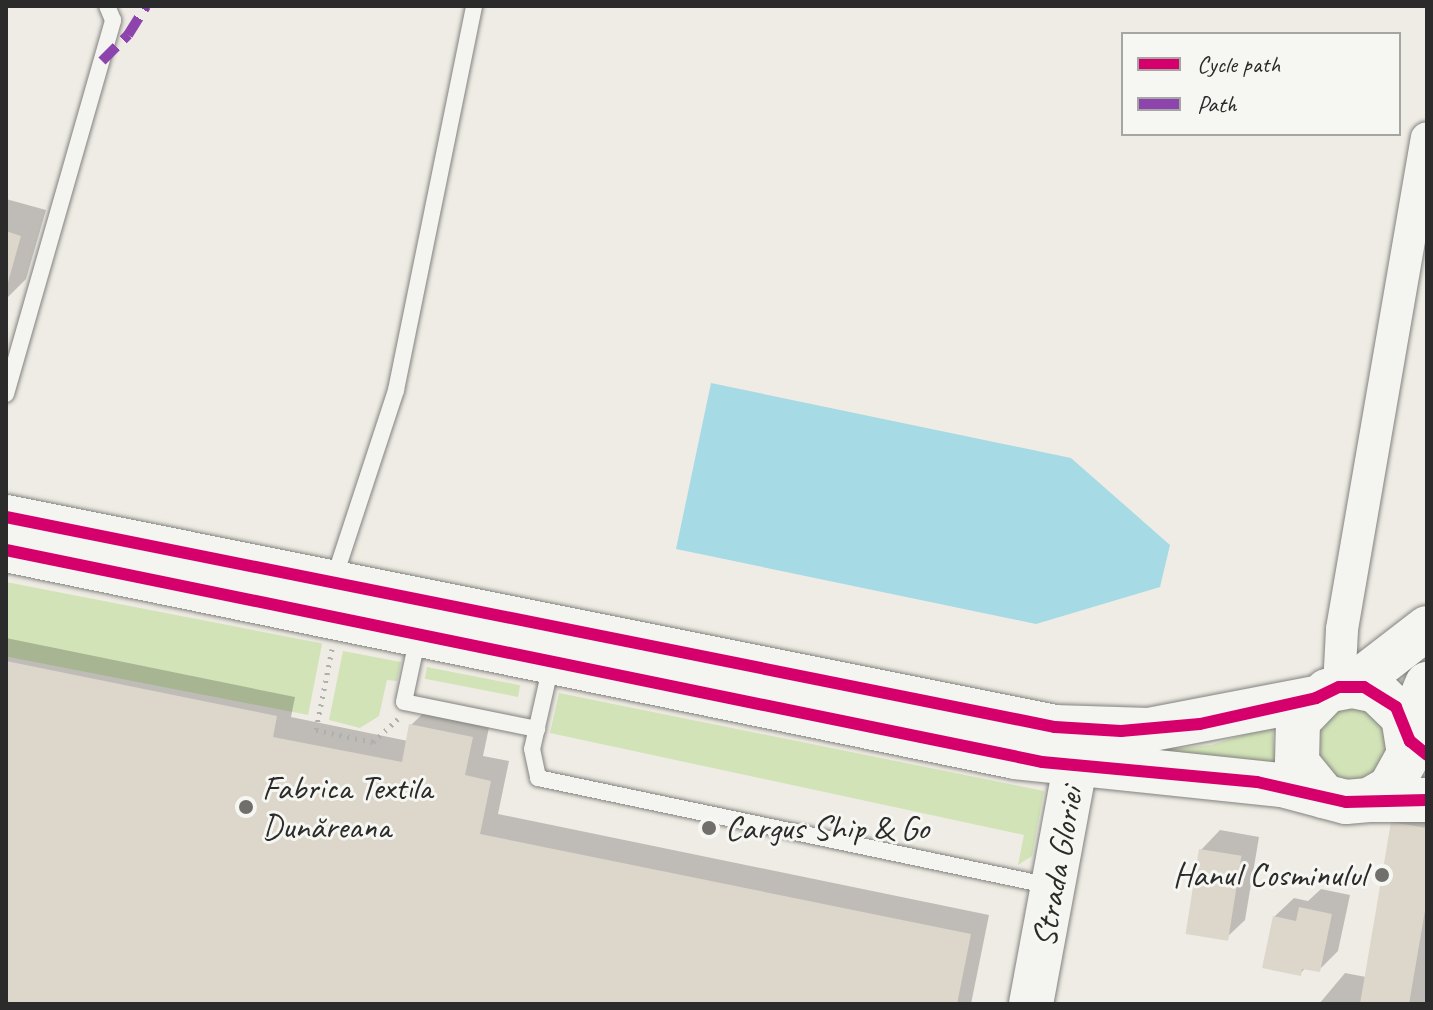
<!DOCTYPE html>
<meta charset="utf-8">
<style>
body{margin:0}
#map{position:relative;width:1433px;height:1010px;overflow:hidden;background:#efece5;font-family:Caveat,sans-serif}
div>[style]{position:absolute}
.green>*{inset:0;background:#d2e3b8;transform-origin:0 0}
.round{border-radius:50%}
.water>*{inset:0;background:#a6dae5}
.shadow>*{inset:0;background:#0003}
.building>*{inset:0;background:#ddd6ca;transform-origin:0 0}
.path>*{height:5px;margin-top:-2.5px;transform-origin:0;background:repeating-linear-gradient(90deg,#afafad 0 2px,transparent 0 8px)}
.roads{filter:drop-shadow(0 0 2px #83827f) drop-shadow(0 0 2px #83827f)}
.lane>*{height:16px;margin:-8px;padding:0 8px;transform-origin:8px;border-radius:8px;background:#f4f4f1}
.street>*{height:32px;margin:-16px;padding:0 16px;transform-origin:16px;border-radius:16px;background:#f4f4f1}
.secondary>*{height:44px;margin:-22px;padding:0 22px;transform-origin:22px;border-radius:22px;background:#f4f4f1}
.primary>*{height:44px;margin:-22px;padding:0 22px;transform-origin:22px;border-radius:22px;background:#f4f4f1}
.quiet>*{height:10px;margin-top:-5px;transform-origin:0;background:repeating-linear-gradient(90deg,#8e44ad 0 20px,transparent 0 30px)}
.cycleway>*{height:12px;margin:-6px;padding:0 6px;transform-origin:6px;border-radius:6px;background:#d6006c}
.dots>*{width:22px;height:22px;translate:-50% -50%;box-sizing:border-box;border:4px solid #f6f6f2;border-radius:50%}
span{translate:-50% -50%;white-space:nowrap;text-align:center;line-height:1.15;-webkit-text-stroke:6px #f6f6f2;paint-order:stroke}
.poi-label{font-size:34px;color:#2b2b2b}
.left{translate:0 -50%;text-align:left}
.right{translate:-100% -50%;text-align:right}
.street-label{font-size:34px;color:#2b2b2b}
.frame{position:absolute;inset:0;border:8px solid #2b2b2b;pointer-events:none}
.legend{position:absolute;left:1121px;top:32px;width:280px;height:104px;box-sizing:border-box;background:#f6f6f2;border:2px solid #a5a5a2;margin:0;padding:10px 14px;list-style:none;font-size:24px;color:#2b2b2b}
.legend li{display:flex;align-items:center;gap:16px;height:40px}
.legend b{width:40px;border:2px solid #a5a5a2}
</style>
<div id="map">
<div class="green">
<div style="left:6px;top:582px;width:322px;height:73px;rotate:11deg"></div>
<div style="clip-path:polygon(343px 651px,401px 662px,397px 681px,387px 680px,379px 716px,360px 728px,329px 720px)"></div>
<div style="left:427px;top:667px;width:95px;height:12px;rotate:11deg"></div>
<div style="clip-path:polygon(559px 693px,1044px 791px,1032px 856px,1018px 865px,1024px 835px,550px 733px)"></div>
<div class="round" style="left:1315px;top:707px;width:74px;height:74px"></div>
<div style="clip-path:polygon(1272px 726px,1276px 766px,1145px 751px,1211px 745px)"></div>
</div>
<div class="water">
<div style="clip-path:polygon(711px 383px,1071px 458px,1170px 545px,1160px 587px,1036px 624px,676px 549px)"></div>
</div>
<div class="shadow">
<div style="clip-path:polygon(6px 199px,46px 210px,26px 279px,6px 299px)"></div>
<div style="clip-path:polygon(6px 638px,295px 697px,291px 717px,408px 741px,411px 725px,431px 706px,491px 718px,483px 756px,509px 761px,498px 814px,989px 915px,971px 1004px,6px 1004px)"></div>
<div style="clip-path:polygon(1418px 797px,1427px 799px,1427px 1004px,1319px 1004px,1345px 973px,1366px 977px,1393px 823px)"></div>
<div style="clip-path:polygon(1220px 830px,1259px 837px,1245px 920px,1225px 939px,1201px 850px)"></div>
<div style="clip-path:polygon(1321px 889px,1350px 895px,1338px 951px,1319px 970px,1306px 967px,1300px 974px,1274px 917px,1294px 898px,1308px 901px)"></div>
</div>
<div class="building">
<div style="clip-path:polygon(6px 231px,21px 236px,7px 286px,6px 286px)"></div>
<div style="clip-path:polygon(6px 661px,277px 716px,273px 737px,402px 762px,409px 724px,473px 737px,465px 775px,491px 781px,480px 834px,971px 934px,957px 1004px,6px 1004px)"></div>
<div style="clip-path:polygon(1391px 822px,1427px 828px,1427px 899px,1409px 1004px,1360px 1004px)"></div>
<div style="left:1199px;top:849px;width:43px;height:86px;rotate:9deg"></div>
<div style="clip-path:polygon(1299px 907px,1332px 914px,1320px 972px,1302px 969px,1301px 976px,1262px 968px,1273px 916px,1296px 921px)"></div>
</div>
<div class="path">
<div style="left:332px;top:649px;width:83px;rotate:101.2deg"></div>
<div style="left:316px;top:730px;width:58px;rotate:11.9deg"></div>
<div style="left:373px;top:742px;width:34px;rotate:-43deg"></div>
</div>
<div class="roads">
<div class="lane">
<div style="left:6px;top:394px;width:389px;rotate:-74deg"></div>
<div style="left:113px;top:20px;width:15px;rotate:-113deg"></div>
<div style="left:333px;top:582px;width:202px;rotate:-71.8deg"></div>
<div style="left:396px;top:390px;width:392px;rotate:-78.5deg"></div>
<div style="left:418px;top:636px;width:67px;rotate:102deg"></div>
<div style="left:404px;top:702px;width:136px;rotate:11.5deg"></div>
<div style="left:551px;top:665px;width:86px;rotate:102.7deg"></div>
<div style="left:532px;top:749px;width:30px;rotate:78deg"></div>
<div style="left:538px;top:778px;width:524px;rotate:11.89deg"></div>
</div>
<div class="street">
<div style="left:1339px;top:687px;width:58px;rotate:-87deg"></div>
<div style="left:1342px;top:629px;width:498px;rotate:-80.2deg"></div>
</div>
<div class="secondary">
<div style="left:1031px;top:1004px;width:279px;rotate:-79.5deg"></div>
</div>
<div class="primary">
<div style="left:6px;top:517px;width:1070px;rotate:11.32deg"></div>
<div style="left:1055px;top:727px;width:93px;rotate:1.8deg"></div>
<div style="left:1148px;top:730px;width:171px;rotate:-10.8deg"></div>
<div style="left:6px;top:550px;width:1030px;rotate:11.59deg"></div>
<div style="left:1015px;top:757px;width:268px;rotate:6deg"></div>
<div style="left:1282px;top:785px;width:66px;rotate:14.9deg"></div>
<div style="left:1346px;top:802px;width:23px;rotate:-5deg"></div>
<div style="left:1369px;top:800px;width:24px;rotate:-30deg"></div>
<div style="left:1390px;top:788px;width:39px;rotate:-61deg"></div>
<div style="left:1409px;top:754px;width:37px;rotate:-99deg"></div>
<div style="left:1403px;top:717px;width:37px;rotate:-136deg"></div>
<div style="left:1376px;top:691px;width:25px;rotate:-168deg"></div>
<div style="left:1352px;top:686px;width:25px;rotate:169deg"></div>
<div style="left:1327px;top:691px;width:42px;rotate:134deg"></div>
<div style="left:1298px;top:721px;width:42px;rotate:91.4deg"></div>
<div style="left:1297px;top:763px;width:43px;rotate:50.7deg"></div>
<div style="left:1352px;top:686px;width:95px;rotate:-37.7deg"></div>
<div style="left:1408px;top:729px;width:49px;rotate:-67.1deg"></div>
<div style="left:1369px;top:800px;width:58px"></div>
</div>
</div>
<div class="quiet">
<div style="left:102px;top:61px;width:37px;rotate:-45deg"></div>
<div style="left:128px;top:35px;width:34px;rotate:-58deg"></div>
</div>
<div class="cycleway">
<div style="left:6px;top:517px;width:1070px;rotate:11.32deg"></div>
<div style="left:1055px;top:727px;width:66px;rotate:3.5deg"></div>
<div style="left:1121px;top:731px;width:79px;rotate:-5.1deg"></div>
<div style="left:1200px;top:724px;width:119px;rotate:-12.6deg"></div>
<div style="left:1316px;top:698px;width:25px;rotate:-26deg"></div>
<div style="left:1339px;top:687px;width:25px"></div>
<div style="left:1364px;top:687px;width:38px;rotate:32deg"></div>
<div style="left:1396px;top:707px;width:37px;rotate:68deg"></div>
<div style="left:1410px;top:741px;width:22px;rotate:39deg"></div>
<div style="left:6px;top:550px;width:1057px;rotate:11.56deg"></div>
<div style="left:1042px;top:762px;width:216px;rotate:5.3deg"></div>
<div style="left:1257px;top:782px;width:91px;rotate:12.7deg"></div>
<div style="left:1346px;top:802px;width:81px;rotate:-1.4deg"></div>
</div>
<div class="dots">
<div style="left:246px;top:807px;background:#706f6c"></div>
<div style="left:709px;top:828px;background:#706f6c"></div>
<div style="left:1382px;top:875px;background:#706f6c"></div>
</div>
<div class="poi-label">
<span class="left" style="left:262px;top:807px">Fabrica Textila<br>Dunăreana</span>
<span class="left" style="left:725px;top:828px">Cargus Ship &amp; Go</span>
<span class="right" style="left:1366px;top:875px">Hanul Cosminulul</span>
</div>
<div class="street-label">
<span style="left:1057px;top:867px;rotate:-80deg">Strada Gloriei</span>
</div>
<div class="frame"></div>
<ul class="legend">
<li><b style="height:10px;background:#d6006c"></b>Cycle path</li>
<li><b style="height:10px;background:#8e44ad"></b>Path</li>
</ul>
</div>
